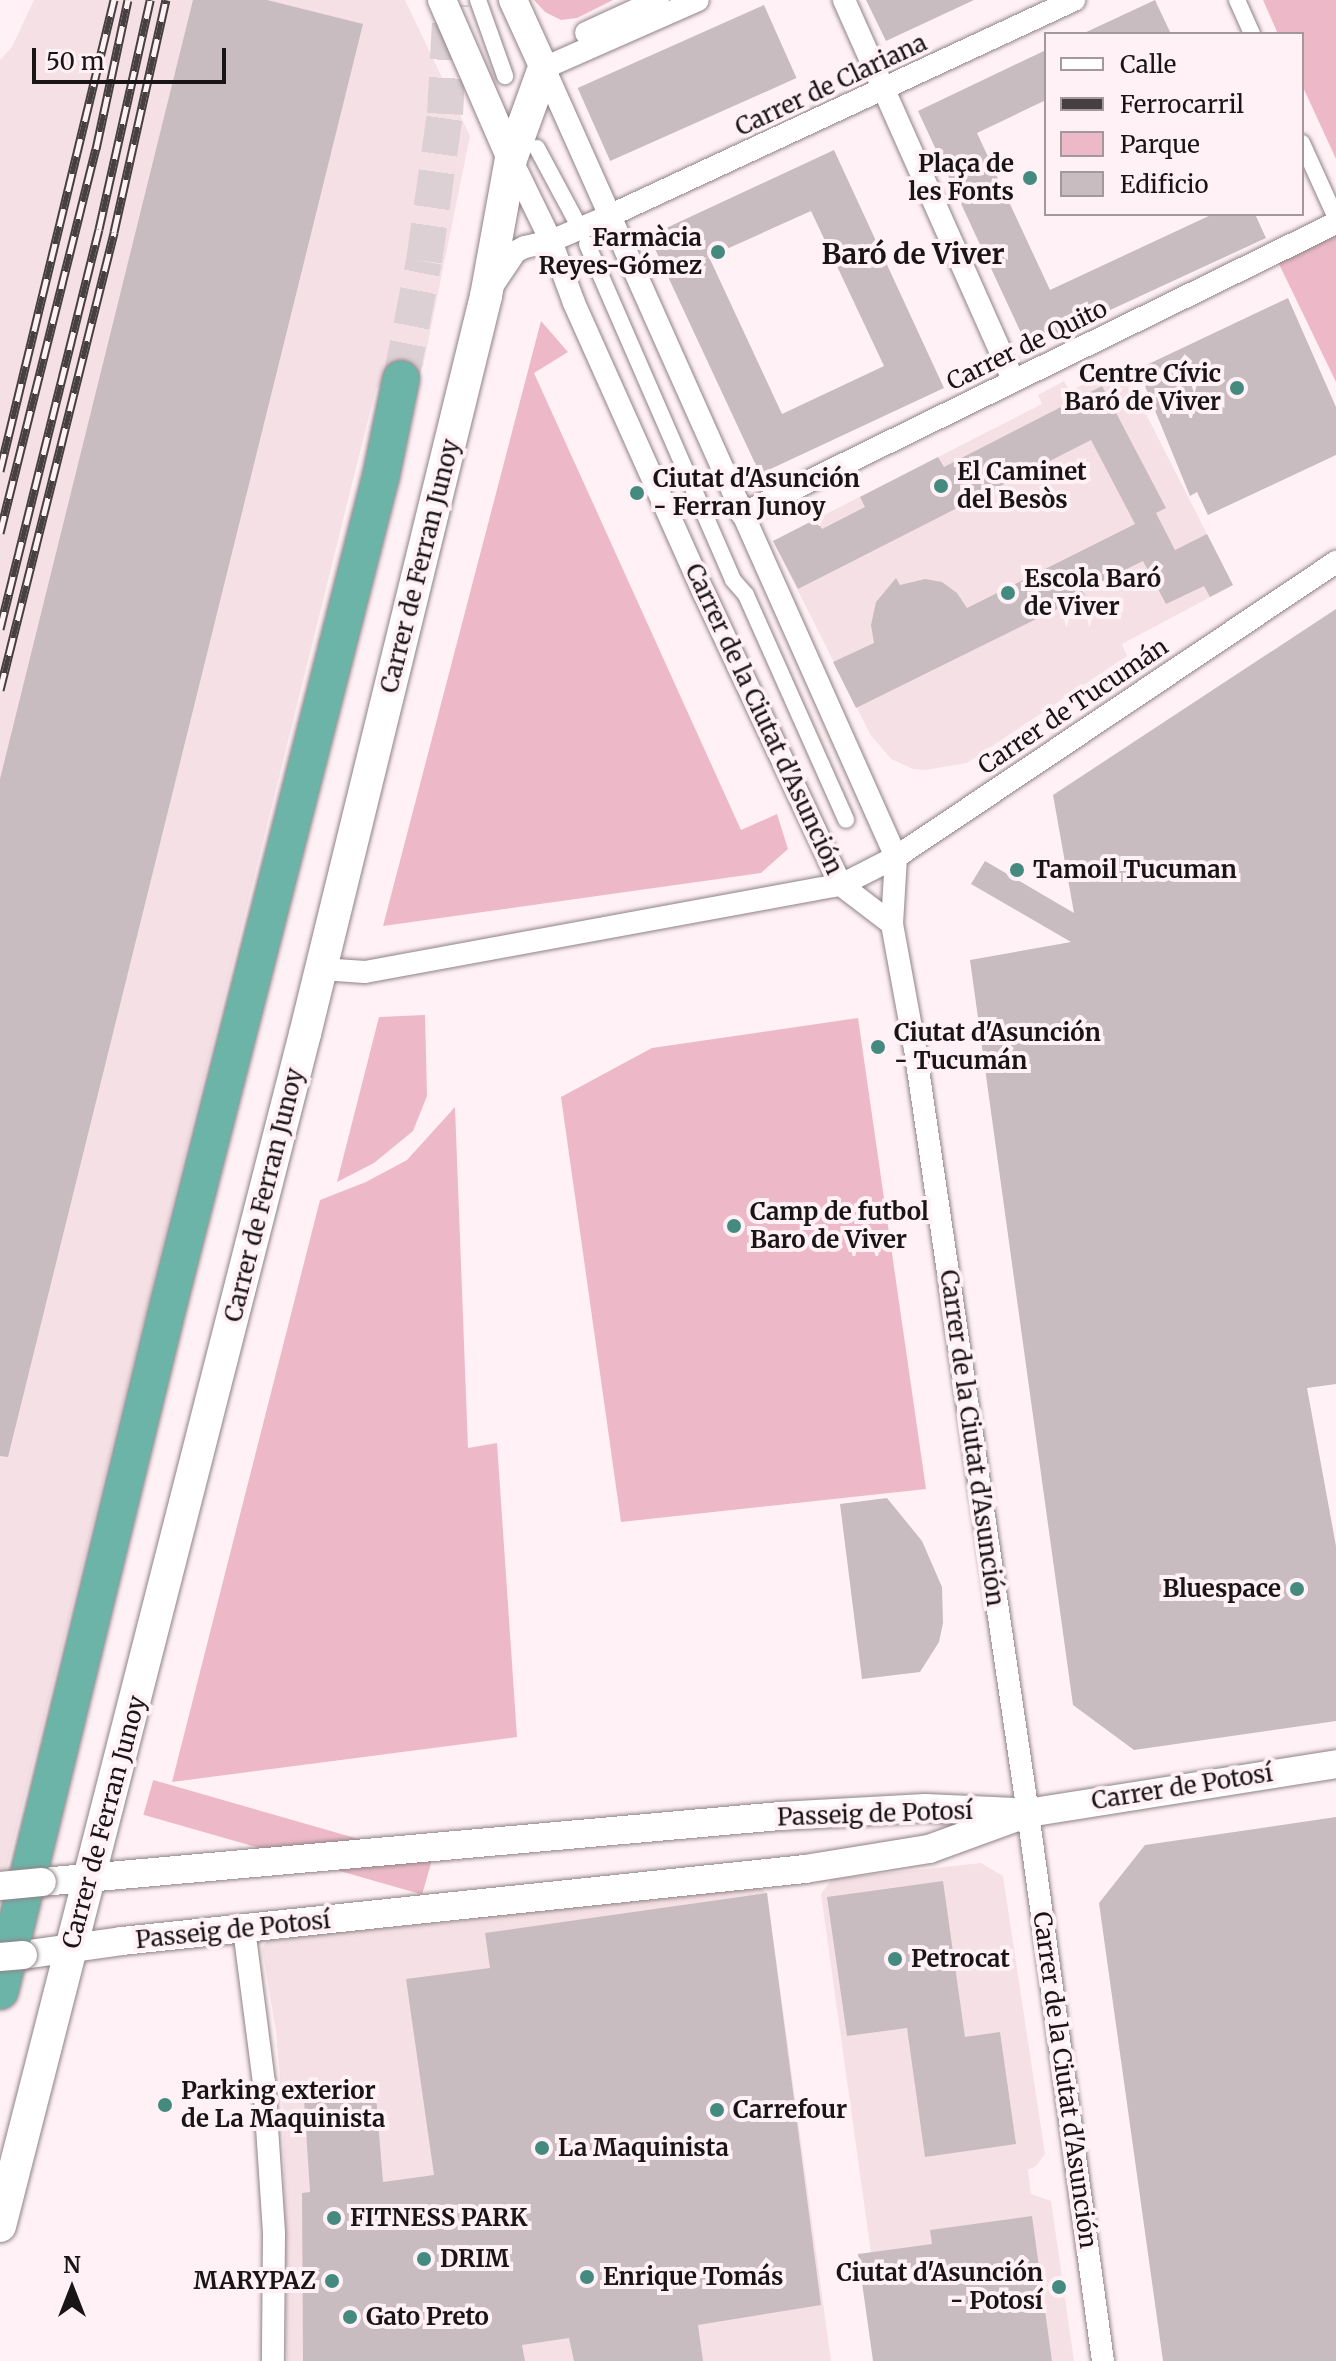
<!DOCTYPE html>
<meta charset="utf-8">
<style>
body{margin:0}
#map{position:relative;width:1336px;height:2361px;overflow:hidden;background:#fff1f5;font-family:Merriweather,serif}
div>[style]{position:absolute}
.built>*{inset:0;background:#f5e0e5}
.green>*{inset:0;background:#edb9c9;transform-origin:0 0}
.building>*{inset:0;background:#c9bcc0;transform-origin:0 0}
.trunk-tunnel>*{height:36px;margin-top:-18px;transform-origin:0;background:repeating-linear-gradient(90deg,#dcd0d4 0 36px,transparent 0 54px)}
.roads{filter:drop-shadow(0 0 2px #8f8386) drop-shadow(0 0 2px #8f8386)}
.pedestrian>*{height:16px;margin:-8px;padding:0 8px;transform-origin:8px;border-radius:8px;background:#fff}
.minor>*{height:22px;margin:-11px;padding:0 11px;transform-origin:11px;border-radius:11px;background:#fff}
.tertiary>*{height:28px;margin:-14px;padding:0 14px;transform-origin:14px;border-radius:14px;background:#fff}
.secondary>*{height:32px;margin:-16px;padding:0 16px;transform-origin:16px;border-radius:16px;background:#fff}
.trunk>*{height:36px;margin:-18px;padding:0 18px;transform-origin:18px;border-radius:18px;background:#6cb4a8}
.rail>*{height:9px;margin-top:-4.5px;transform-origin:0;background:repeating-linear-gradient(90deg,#fff1f5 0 18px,#464042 0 36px);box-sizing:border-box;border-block:2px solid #464042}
.bridges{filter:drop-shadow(0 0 2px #8f8386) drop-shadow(0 0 2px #8f8386)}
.tertiary-bridge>*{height:28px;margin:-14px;padding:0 14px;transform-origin:14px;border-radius:14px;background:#fff}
.dots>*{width:22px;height:22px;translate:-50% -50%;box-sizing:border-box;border:4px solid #fff1f5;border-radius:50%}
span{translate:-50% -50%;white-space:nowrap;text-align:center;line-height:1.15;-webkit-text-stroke:8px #fff1f5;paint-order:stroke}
.street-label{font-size:24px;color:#191516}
.poi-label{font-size:24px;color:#191516;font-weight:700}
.right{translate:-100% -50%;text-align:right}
.left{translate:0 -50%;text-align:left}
.quarter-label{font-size:28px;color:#191516;font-weight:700}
.legend{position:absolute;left:1044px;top:32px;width:260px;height:184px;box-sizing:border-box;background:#fff1f5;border:2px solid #a3999c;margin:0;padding:10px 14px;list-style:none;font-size:24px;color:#191516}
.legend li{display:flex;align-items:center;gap:16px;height:40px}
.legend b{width:40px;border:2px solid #a3999c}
.north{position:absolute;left:32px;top:2249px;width:80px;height:80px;-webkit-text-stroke:6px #fff1f5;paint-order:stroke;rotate:0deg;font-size:22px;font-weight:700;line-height:32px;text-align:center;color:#191516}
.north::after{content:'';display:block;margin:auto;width:28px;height:36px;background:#191516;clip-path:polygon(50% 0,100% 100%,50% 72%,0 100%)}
.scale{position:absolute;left:32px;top:48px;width:194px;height:36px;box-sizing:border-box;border:4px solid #191516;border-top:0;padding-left:10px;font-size:24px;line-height:28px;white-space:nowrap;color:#191516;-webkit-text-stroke:6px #fff1f5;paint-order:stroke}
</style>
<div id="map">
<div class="built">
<div style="clip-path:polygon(34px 0,405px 0,470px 136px,423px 367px,376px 388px,0 1895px,0 60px,12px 47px)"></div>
<div style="clip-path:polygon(1121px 365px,1233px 585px,1122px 644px,1127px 656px,967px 763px,925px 770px,913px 769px,891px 759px,870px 734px,773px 541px,1042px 404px,1038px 395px,1064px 381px,1070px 391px)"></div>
<div style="clip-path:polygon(981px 1863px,1003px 1876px,1045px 2154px,1036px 2166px,1028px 2170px,1031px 2194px,1051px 2201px,1074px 2361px,886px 2361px,821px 1894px,832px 1879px)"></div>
<div style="clip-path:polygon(759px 1888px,767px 1893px,831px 2361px,287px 2361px,283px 2112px,276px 2032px,262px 1948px,270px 1937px,463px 1921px,482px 1912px)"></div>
</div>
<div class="green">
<div style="clip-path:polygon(534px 0,613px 0,577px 18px,561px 20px,545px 12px)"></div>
<div style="clip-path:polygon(1263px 0,1336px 0,1336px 159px,1302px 85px,1302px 34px,1278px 34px)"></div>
<div style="clip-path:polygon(1336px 232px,1336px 382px,1278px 262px)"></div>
<div style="clip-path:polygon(541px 321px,568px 352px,534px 373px,741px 830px,777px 814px,788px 849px,761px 873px,383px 926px)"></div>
<div style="clip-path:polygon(425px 1015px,427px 1096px,413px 1131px,374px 1163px,337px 1182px,379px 1017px)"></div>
<div style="clip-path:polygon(858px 1018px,926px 1489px,621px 1522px,561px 1097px,652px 1048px)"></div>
<div style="clip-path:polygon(455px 1107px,468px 1448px,497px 1443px,517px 1737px,172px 1782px,320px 1200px,366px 1182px,407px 1160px)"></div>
<div style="left:432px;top:1860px;width:36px;height:290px;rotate:106deg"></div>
</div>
<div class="building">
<div style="clip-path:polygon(193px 0,267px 0,363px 24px,8px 1457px,0 1456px,0 779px)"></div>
<div style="clip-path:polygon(866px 0,974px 0,886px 41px)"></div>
<div style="clip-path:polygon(1155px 0,1171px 34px,1082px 34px)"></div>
<div style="left:764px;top:5px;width:80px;height:204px;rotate:66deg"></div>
<div style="clip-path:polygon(1046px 50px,1046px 100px,977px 133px,1050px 290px,1213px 214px,1255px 214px,1266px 238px,1028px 348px,918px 111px)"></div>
<div style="clip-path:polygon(evenodd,834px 150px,944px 388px,760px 474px,649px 236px,834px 150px,811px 211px,884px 366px,782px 414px,709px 257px,811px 211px)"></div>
<div style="clip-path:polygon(1288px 298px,1336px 407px,1336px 455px,1208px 515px,1197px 492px,1190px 496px,1138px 369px)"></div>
<div style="clip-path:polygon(1102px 386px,1166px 508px,1156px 513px,1175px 550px,1207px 534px,1233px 585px,1210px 597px,1204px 586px,1166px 604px,1143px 561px,1082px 591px,1085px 595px,856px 708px,833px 662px,874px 643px,871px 625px,876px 602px,896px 578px,900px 585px,925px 579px,942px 582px,957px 593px,967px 608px,1135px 524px,1091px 440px,798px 589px,773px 541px,816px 519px,822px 529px,865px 507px,860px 497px,938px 457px,944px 467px)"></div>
<div style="clip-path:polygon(1336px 609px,1336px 1384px,1307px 1388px,1336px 1546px,1336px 1721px,1134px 1750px,1073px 1705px,970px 960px,1071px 942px,971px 884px,985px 861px,1074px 913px,1053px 795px)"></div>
<div style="clip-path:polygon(887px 1498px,922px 1541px,942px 1587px,943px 1623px,939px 1642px,920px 1672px,862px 1679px,840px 1504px)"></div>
<div style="clip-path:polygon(1336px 1817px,1336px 2361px,1163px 2361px,1099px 1903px,1145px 1845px)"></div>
<div style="clip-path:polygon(943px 1881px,965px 2037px,1000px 2032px,1016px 2144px,925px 2157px,907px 2028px,847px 2036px,827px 1897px)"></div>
<div style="clip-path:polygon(767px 1893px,821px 2305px,698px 2325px,703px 2361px,574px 2361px,569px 2338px,522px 2345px,525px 2361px,303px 2361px,302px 2193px,310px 2192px,304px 2099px,376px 2096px,383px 2182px,434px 2175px,406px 1979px,490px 1968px,485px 1933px)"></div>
<div style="clip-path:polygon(1032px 2216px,1052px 2361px,873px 2361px,858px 2254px,932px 2244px,930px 2230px)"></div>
</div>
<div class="trunk-tunnel">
<div style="left:401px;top:379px;width:120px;rotate:-79deg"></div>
<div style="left:424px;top:261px;width:148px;rotate:-81.9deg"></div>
<div style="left:445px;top:114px;width:110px;rotate:-86.9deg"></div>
</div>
<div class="roads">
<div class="pedestrian">
<div style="left:478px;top:0;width:81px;rotate:70.4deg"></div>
<div style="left:1237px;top:0;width:37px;rotate:66deg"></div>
<div style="left:1302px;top:143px;width:82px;rotate:65.6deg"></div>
<div style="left:537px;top:148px;width:81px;rotate:61.8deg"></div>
<div style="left:587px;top:244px;width:366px;rotate:66.5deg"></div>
<div style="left:733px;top:580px;width:20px;rotate:49deg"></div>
<div style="left:746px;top:595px;width:246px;rotate:66deg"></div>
</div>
<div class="minor">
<div style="left:844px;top:0;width:415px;rotate:66deg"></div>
<div style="left:586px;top:33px;width:79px;rotate:-24.6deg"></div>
<div style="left:544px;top:68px;width:864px;rotate:65.96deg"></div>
<div style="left:896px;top:857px;width:67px;rotate:93.4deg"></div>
<div style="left:892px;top:924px;width:127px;rotate:79.6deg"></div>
<div style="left:915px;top:1049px;width:772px;rotate:81.59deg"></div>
<div style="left:1028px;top:1813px;width:553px;rotate:82.21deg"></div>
<div style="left:544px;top:68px;width:168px;rotate:-23.8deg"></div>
<div style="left:511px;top:159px;width:91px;rotate:64deg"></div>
<div style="left:551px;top:241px;width:66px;rotate:69.6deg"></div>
<div style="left:574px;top:303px;width:318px;rotate:65.9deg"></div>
<div style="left:704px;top:593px;width:323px;rotate:64.9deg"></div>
<div style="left:841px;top:885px;width:64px;rotate:37.4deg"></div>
<div style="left:493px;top:285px;width:40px;rotate:-56deg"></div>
<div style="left:515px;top:252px;width:11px;rotate:-27deg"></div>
<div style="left:525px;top:247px;width:27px;rotate:-13deg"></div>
<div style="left:551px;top:241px;width:63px;rotate:-23.3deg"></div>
<div style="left:609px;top:216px;width:513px;rotate:-24.92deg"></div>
<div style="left:742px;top:514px;width:661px;rotate:-26.1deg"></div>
<div style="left:321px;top:969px;width:44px;rotate:3.9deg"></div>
<div style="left:365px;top:972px;width:484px;rotate:-10.4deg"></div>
<div style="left:841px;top:885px;width:62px;rotate:-27deg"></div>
<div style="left:896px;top:857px;width:530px;rotate:-33.84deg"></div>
<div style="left:244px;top:1929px;width:154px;rotate:82.6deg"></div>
<div style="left:264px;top:2082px;width:152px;rotate:86.2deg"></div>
<div style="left:274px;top:2234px;width:127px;rotate:90.5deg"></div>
</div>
<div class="tertiary">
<div style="left:442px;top:0;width:173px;rotate:66.5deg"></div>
<div style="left:513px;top:0;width:75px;rotate:65.5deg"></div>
<div style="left:42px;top:1882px;width:741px;rotate:-5.11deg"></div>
<div style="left:780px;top:1816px;width:145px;rotate:-3.2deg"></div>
<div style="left:925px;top:1808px;width:90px;rotate:2.5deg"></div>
<div style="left:23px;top:1955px;width:100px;rotate:-8deg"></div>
<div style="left:122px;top:1941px;width:687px;rotate:-6.02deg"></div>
<div style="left:805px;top:1869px;width:126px;rotate:-9.2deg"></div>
<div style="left:929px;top:1849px;width:105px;rotate:-20deg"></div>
<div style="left:1028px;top:1813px;width:312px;rotate:-9deg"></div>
</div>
<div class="secondary">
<div style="left:0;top:2226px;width:1230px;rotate:-75.65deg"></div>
<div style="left:305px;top:1034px;width:760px;rotate:-76.22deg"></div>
<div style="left:486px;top:296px;width:139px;rotate:-79.7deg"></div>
<div style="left:511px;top:159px;width:97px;rotate:-70.1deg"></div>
</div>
<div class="trunk">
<div style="left:0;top:1991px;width:709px;rotate:-76.22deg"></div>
<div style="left:169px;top:1302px;width:853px;rotate:-75.61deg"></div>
<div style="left:381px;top:476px;width:99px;rotate:-78.3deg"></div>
</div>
</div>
<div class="rail">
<div style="left:0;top:471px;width:485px;rotate:-76.4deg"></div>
<div style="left:0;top:533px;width:396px;rotate:-76deg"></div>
<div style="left:96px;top:149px;width:152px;rotate:-77.9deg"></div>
<div style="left:0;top:629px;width:412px;rotate:-76.1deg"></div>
<div style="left:99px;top:229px;width:235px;rotate:-77.4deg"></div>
<div style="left:0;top:690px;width:472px;rotate:-76deg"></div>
<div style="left:114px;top:232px;width:238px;rotate:-77.4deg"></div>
</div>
<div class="bridges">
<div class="tertiary-bridge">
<div style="left:0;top:1886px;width:42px;rotate:-5.4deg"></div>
<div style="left:0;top:1957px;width:23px;rotate:-5deg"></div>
</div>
</div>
<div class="dots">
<div style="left:1030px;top:178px;background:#458a7f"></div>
<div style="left:718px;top:252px;background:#458a7f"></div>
<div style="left:1237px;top:388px;background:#458a7f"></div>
<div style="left:941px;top:486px;background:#458a7f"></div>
<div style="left:637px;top:493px;background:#458a7f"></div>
<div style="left:1008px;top:593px;background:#458a7f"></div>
<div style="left:1017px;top:870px;background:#458a7f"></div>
<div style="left:878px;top:1047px;background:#458a7f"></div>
<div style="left:734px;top:1226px;background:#458a7f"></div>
<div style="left:1297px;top:1589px;background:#458a7f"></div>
<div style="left:895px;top:1959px;background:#458a7f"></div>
<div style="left:165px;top:2105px;background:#458a7f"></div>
<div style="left:717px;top:2110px;background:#458a7f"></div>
<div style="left:542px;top:2148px;background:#458a7f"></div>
<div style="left:334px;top:2218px;background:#458a7f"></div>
<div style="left:424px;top:2259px;background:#458a7f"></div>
<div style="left:587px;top:2277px;background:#458a7f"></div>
<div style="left:332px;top:2281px;background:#458a7f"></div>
<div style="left:1059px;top:2287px;background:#458a7f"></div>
<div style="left:350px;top:2317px;background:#458a7f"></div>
</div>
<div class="street-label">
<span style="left:831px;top:85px;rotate:-25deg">Carrer de Clariana</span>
<span style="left:1027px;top:345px;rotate:-26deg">Carrer de Quito</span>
<span style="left:420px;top:566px;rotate:-76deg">Carrer de Ferran Junoy</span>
<span style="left:1073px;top:706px;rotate:-34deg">Carrer de Tucumán</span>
<span style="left:764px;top:719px;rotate:65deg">Carrer de la Ciutat d'Asunción</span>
<span style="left:264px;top:1195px;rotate:-76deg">Carrer de Ferran Junoy</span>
<span style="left:972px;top:1438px;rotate:82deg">Carrer de la Ciutat d'Asunción</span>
<span style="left:1182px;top:1787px;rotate:-9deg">Carrer de Potosí</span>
<span style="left:875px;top:1814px;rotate:-2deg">Passeig de Potosí</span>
<span style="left:104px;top:1822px;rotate:-75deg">Carrer de Ferran Junoy</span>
<span style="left:233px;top:1930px;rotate:-6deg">Passeig de Potosí</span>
<span style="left:1065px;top:2080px;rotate:82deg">Carrer de la Ciutat d'Asunción</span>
</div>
<div class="poi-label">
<span class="right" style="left:1014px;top:178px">Plaça de<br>les Fonts</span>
<span class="right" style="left:702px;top:252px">Farmàcia<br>Reyes-Gómez</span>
<span class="right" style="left:1221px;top:388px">Centre Cívic<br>Baró de Viver</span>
<span class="left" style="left:957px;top:486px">El Caminet<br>del Besòs</span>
<span class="left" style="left:653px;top:493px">Ciutat d'Asunción<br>- Ferran Junoy</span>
<span class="left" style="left:1024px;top:593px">Escola Baró<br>de Viver</span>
<span class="left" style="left:1033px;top:870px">Tamoil Tucuman</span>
<span class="left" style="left:894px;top:1047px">Ciutat d'Asunción<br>- Tucumán</span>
<span class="left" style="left:750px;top:1226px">Camp de futbol<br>Baro de Viver</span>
<span class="right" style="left:1281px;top:1589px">Bluespace</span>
<span class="left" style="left:911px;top:1959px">Petrocat</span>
<span class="left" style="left:181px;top:2105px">Parking exterior<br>de La Maquinista</span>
<span class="left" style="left:733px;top:2110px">Carrefour</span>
<span class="left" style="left:558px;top:2148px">La Maquinista</span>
<span class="left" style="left:350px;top:2218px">FITNESS PARK</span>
<span class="left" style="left:440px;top:2259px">DRIM</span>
<span class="right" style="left:1043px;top:2287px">Ciutat d'Asunción<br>- Potosí</span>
<span class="left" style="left:603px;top:2277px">Enrique Tomás</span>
<span class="right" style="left:316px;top:2281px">MARYPAZ</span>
<span class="left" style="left:366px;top:2317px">Gato Preto</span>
</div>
<div class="quarter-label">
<span style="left:913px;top:254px">Baró de Viver</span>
</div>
<ul class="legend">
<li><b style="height:10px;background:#fff"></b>Calle</li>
<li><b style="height:10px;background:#464042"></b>Ferrocarril</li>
<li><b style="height:22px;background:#edb9c9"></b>Parque</li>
<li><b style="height:22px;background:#c9bcc0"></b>Edificio</li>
</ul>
<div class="north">N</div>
<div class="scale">50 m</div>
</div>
